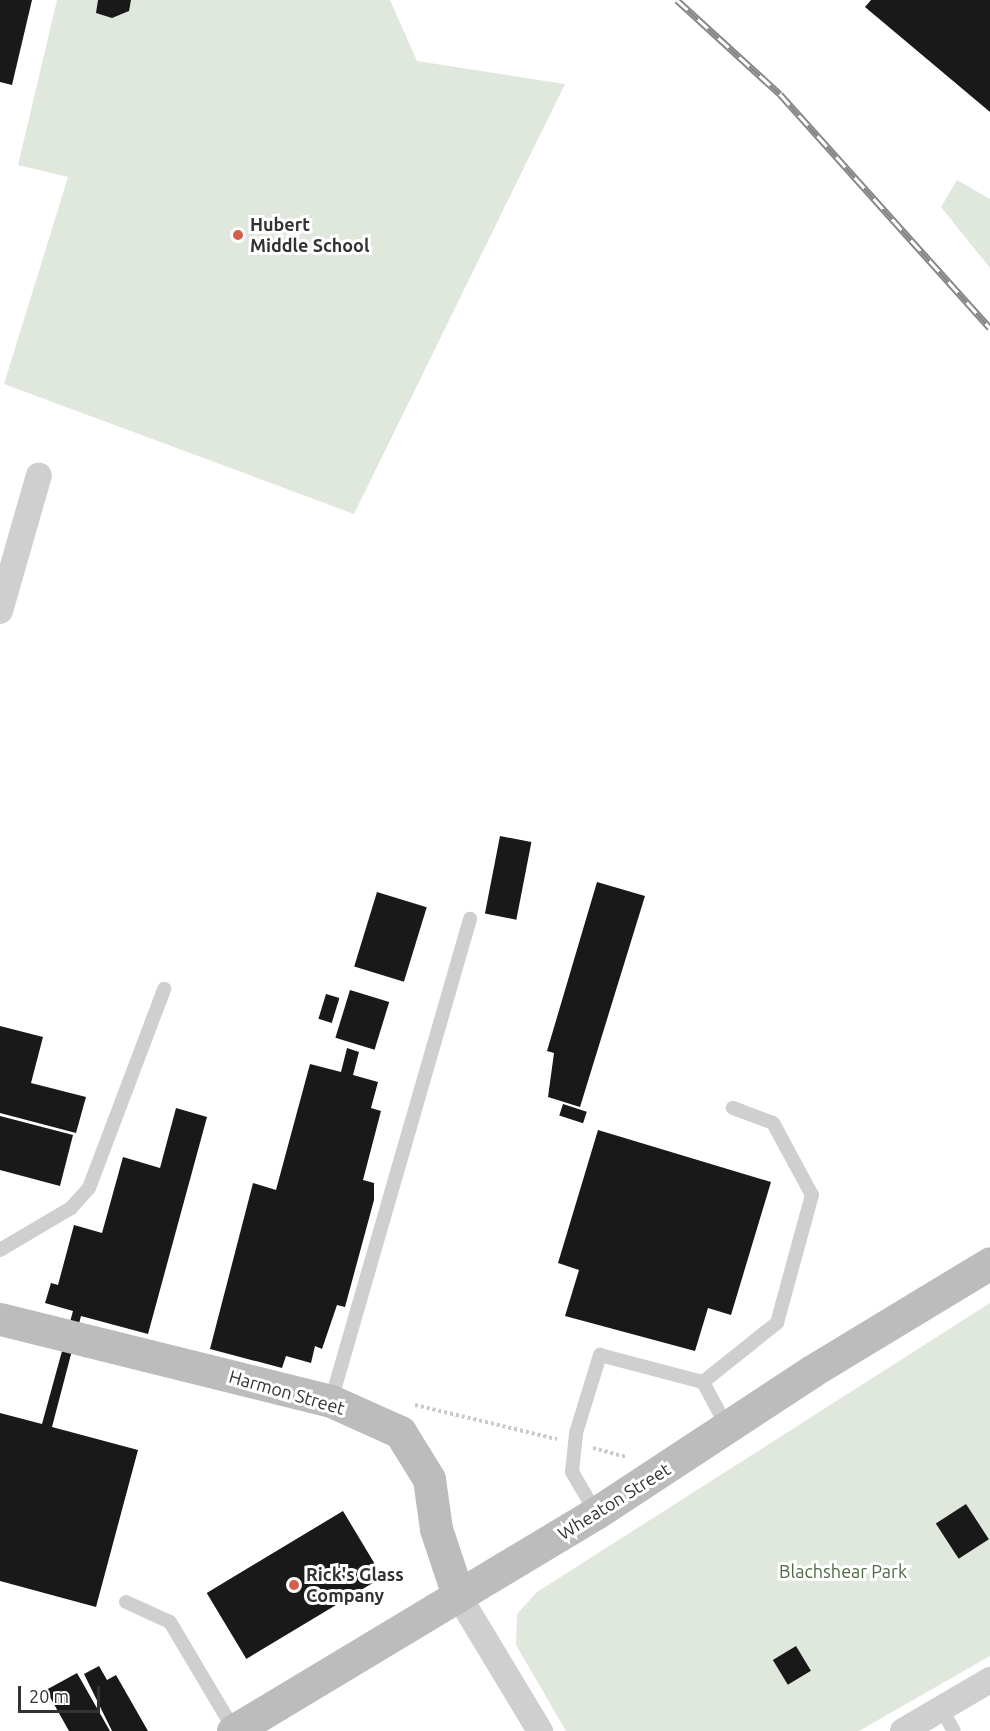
<!DOCTYPE html>
<style>
body{margin:0}
#map{position:relative;width:990px;height:1731px;overflow:hidden;background:#fff;font-family:Ubuntu,sans-serif}
div>[style]{position:absolute}
.green>*{inset:0;background:#e0e8dd}
.building>*{inset:0;background:#191919;transform-origin:0 0}
.path>*{height:4px;margin-top:-2px;transform-origin:0;background:repeating-linear-gradient(90deg,#c9c9c9 0 3px,transparent 0 6px)}
.lane>*{height:14px;margin:-7px;padding:0 7px;transform-origin:7px;border-radius:7px;background:#cfcfcf}
.street>*{height:26px;margin:-13px;padding:0 13px;transform-origin:13px;border-radius:13px;background:#cfcfcf}
.secondary>*{height:33px;margin:-16.5px;padding:0 16.5px;transform-origin:16.5px;border-radius:16.5px;background:#bcbcbc}
.rail>*{height:7px;margin-top:-3.5px;transform-origin:0;background:repeating-linear-gradient(90deg,#fff 0 14px,#878787 0 28px);box-sizing:border-box;border-block:2px solid #878787}
.dots>*{width:16px;height:16px;translate:-50% -50%;box-sizing:border-box;border:3px solid #fff;border-radius:50%}
span{translate:-50% -50%;white-space:nowrap;text-align:center;line-height:1.15;-webkit-text-stroke:6px #fff;paint-order:stroke}
.poi-label{font-size:18px;color:#323232;font-weight:700}
.left{translate:0 -50%;text-align:left}
.street-label{font-size:18px;color:#323232}
.park-label{font-size:18px;color:#4e6a44}
.scale{position:absolute;left:18px;top:1686px;width:82px;height:27px;box-sizing:border-box;border:3px solid #323232;border-top:0;padding-left:8px;font-size:18px;line-height:21px;white-space:nowrap;color:#323232;-webkit-text-stroke:4px #fff;paint-order:stroke}
</style>
<div id="map">
<div class="green">
<div style="clip-path:polygon(57px 0,390px 0,417px 61px,565px 84px,354px 514px,4px 384px,68px 177px,18px 165px)"></div>
<div style="clip-path:polygon(957px 180px,990px 199px,990px 268px,941px 207px)"></div>
<div style="clip-path:polygon(990px 1303px,990px 1656px,859px 1731px,566px 1731px,516px 1645px,517px 1614px,537px 1592px)"></div>
</div>
<div class="building">
<div style="clip-path:polygon(0 0,32px 0,12px 85px,0 82px)"></div>
<div style="clip-path:polygon(98px 0,131px 0,129px 11px,112px 18px,96px 13px)"></div>
<div style="clip-path:polygon(871px 0,990px 0,990px 112px,865px 7px)"></div>
<div style="left:500px;top:836px;width:32px;height:79px;rotate:11deg"></div>
<div style="clip-path:polygon(597px 882px,645px 896px,580px 1107px,548px 1097px,554px 1053px,547px 1051px)"></div>
<div style="left:377px;top:892px;width:52px;height:78px;rotate:17deg"></div>
<div style="left:350px;top:990px;width:41px;height:50px;rotate:17deg"></div>
<div style="left:326px;top:994px;width:14px;height:26px;rotate:17deg"></div>
<div style="clip-path:polygon(0 1026px,43px 1037px,31px 1083px,86px 1097px,76px 1133px,0 1113px)"></div>
<div style="clip-path:polygon(347px 1048px,359px 1052px,353px 1075px,378px 1082px,371px 1108px,381px 1111px,363px 1180px,374px 1183px,374px 1200px,345px 1307px,337px 1305px,322px 1349px,315px 1346px,311px 1363px,286px 1356px,282px 1368px,210px 1349px,253px 1183px,276px 1190px,310px 1064px,341px 1072px)"></div>
<div style="left:563px;top:1104px;width:25px;height:12px;rotate:18deg"></div>
<div style="clip-path:polygon(176px 1108px,207px 1117px,148px 1334px,81px 1316px,52px 1427px,138px 1450px,96px 1607px,0 1581px,0 1413px,42px 1424px,73px 1311px,45px 1303px,51px 1283px,58px 1285px,74px 1225px,102px 1233px,123px 1157px,160px 1168px)"></div>
<div style="clip-path:polygon(0 1116px,73px 1135px,60px 1186px,0 1170px)"></div>
<div style="clip-path:polygon(598px 1130px,771px 1182px,731px 1315px,708px 1308px,695px 1351px,565px 1316px,579px 1270px,558px 1263px)"></div>
<div style="left:966px;top:1504px;width:42px;height:36px;rotate:57deg"></div>
<div style="left:343px;top:1511px;width:77px;height:159px;rotate:59deg"></div>
<div style="left:796px;top:1646px;width:29px;height:27px;rotate:59deg"></div>
<div style="clip-path:polygon(99px 1666px,107px 1680px,116px 1675px,148px 1731px,112px 1731px,84px 1674px)"></div>
<div style="clip-path:polygon(77px 1673px,110px 1731px,69px 1731px,46px 1690px)"></div>
</div>
<div class="path">
<div style="left:415px;top:1405px;width:146px;rotate:13.5deg"></div>
<div style="left:593px;top:1448px;width:35px;rotate:15deg"></div>
</div>
<div class="lane">
<div style="left:0;top:1250px;width:82px;rotate:-30.6deg"></div>
<div style="left:71px;top:1208px;width:27px;rotate:-48deg"></div>
<div style="left:89px;top:1188px;width:213px;rotate:-69.3deg"></div>
<div style="left:703px;top:1382px;width:51px;rotate:61.9deg"></div>
<div style="left:331px;top:1401px;width:502px;rotate:-73.91deg"></div>
<div style="left:596px;top:1513px;width:48px;rotate:-120.3deg"></div>
<div style="left:572px;top:1472px;width:39px;rotate:-84deg"></div>
<div style="left:576px;top:1433px;width:82px;rotate:-72.9deg"></div>
<div style="left:600px;top:1355px;width:106px;rotate:14.7deg"></div>
<div style="left:703px;top:1382px;width:95px;rotate:-38.6deg"></div>
<div style="left:777px;top:1323px;width:133px;rotate:-74.7deg"></div>
<div style="left:812px;top:1195px;width:82px;rotate:-118.4deg"></div>
<div style="left:773px;top:1123px;width:43px;rotate:-159.4deg"></div>
<div style="left:126px;top:1602px;width:48px;rotate:24.4deg"></div>
<div style="left:170px;top:1622px;width:126px;rotate:59.3deg"></div>
<div style="left:941px;top:1708px;width:26px;rotate:61deg"></div>
</div>
<div class="street">
<div style="left:0;top:611px;width:141px;rotate:-74deg"></div>
<div style="left:458px;top:1595px;width:159px;rotate:58.9deg"></div>
<div style="left:903px;top:1731px;width:101px;rotate:-30.4deg"></div>
</div>
<div class="secondary">
<div style="left:0;top:1319px;width:341px;rotate:13.9deg"></div>
<div style="left:331px;top:1401px;width:76px;rotate:24.2deg"></div>
<div style="left:400px;top:1432px;width:55px;rotate:58.3deg"></div>
<div style="left:429px;top:1479px;width:50px;rotate:82deg"></div>
<div style="left:436px;top:1529px;width:70px;rotate:71.6deg"></div>
<div style="left:233px;top:1731px;width:423px;rotate:-31deg"></div>
<div style="left:596px;top:1513px;width:258px;rotate:-33.3deg"></div>
<div style="left:812px;top:1371px;width:208px;rotate:-31.2deg"></div>
</div>
<div class="rail">
<div style="left:677px;top:0;width:139px;rotate:42.4deg"></div>
<div style="left:780px;top:94px;width:314px;rotate:48.1deg"></div>
</div>
<div class="dots">
<div style="left:238px;top:235px;background:#d25f4c"></div>
<div style="left:294px;top:1585px;background:#d25f4c"></div>
</div>
<div class="poi-label">
<span class="left" style="left:250px;top:235px">Hubert<br>Middle School</span>
<span class="left" style="left:306px;top:1585px">Rick's Glass<br>Company</span>
</div>
<div class="street-label">
<span style="left:287px;top:1392px;rotate:16deg">Harmon Street</span>
<span style="left:614px;top:1501px;rotate:-32deg">Wheaton Street</span>
</div>
<div class="park-label">
<span style="left:843px;top:1571px">Blachshear Park</span>
</div>
<div class="scale">20 m</div>
</div>
